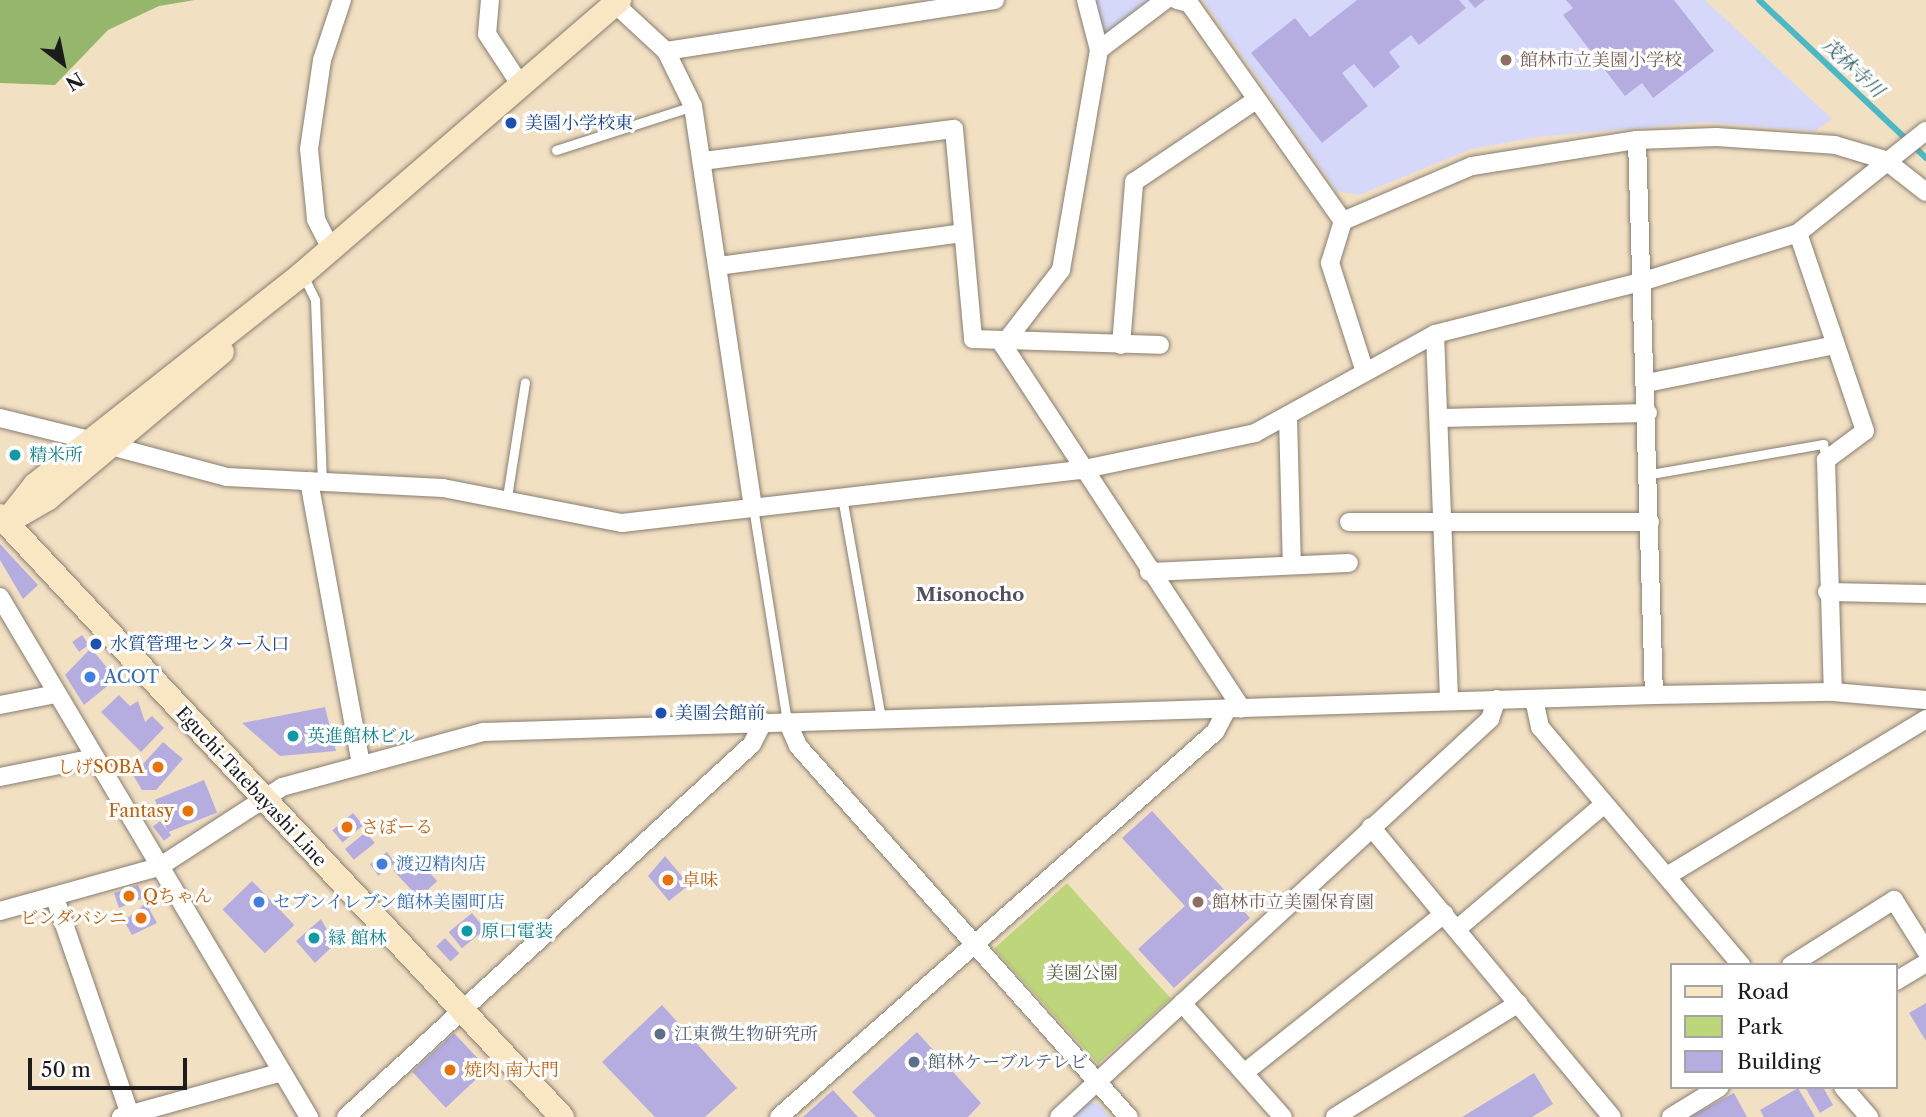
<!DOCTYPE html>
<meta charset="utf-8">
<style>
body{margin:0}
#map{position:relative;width:1926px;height:1117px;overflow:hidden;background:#f2e0c3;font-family:"Libre Caslon Text","Noto Serif JP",serif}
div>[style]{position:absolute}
.built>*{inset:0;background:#d5d8f9}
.green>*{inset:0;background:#bed67b;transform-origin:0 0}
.forest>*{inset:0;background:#96b76b}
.stream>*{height:6px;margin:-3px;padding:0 3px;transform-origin:3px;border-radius:3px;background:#4bb9c5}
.building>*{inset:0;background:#b5addf;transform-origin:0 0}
.roads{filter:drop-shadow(0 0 2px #877e70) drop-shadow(0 0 2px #877e70)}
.lane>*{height:9px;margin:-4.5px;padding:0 4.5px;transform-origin:4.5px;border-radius:4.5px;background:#fff}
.street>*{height:18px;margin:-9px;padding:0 9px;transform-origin:9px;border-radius:9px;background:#fff}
.secondary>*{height:24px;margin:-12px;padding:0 12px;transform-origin:12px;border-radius:12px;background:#f9e7c3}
.dots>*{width:19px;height:19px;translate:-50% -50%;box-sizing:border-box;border:4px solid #fff;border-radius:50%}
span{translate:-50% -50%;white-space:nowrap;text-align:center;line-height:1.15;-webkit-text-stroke:6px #fff;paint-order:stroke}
.education-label{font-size:18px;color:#785e54}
.left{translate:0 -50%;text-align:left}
.transit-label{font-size:18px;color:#164399}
.culture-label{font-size:18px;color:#0d838f}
.shop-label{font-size:18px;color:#366cbe}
.food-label{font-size:18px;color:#c56008}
.right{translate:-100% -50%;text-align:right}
.street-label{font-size:18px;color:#1c1c1c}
.park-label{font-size:18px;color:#555d3d}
.service-label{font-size:18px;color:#4e5e75}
.water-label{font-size:19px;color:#316368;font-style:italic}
.neighbourhood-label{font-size:19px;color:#524f60;font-weight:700}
.legend{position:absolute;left:1670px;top:963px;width:228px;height:126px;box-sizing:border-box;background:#fff;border:2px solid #a4a4a4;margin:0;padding:9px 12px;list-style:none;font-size:21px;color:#1c1c1c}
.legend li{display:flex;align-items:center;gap:14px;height:35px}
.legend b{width:35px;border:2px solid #a4a4a4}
.north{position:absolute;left:28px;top:28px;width:70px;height:70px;-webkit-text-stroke:5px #fff;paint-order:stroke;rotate:148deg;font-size:19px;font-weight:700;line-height:28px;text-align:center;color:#1c1c1c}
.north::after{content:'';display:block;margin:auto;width:24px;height:32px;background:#1c1c1c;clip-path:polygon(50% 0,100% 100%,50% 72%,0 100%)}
.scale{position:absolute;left:28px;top:1058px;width:159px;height:32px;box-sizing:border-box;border:4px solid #1c1c1c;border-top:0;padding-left:9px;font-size:21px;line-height:24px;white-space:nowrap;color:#1c1c1c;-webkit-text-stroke:5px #fff;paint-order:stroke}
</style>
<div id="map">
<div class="built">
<div style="clip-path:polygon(1095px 0,1150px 0,1101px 36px)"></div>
<div style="clip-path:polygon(1203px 0,1705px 0,1832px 119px,1815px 131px,1705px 122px,1537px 137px,1471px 149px,1359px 195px,1337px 191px)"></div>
<div style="clip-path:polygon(1087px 1102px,1098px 1103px,1110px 1117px,1071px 1117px)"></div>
</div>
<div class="green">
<div style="left:1067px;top:883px;width:155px;height:98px;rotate:48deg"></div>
</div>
<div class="forest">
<div style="clip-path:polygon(0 0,195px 0,159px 6px,108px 30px,55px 85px,0 83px)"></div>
</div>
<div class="stream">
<div style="left:1759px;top:0;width:230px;rotate:43.4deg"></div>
</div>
<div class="building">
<div style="clip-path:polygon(1357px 0,1459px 0,1466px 8px,1419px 45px,1411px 35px,1389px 52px,1400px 67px,1374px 88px,1354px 64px,1342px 73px,1368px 106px,1322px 143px,1251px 53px,1295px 18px,1310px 37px)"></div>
<div style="clip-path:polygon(1468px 0,1485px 0,1475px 8px)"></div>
<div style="clip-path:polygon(1566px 0,1674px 0,1714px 51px,1653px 98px,1642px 83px,1625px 96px,1563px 15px,1573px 8px)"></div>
<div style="left:19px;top:448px;width:8px;height:15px;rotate:50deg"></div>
<div style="clip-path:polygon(0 544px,38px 585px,23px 599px,0 560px)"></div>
<div style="left:82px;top:635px;width:12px;height:12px;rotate:55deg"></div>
<div style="clip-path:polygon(91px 648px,116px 679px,84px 705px,65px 675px)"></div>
<div style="clip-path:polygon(119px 695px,130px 706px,138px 701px,145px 722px,152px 716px,164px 728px,141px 752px,101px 712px)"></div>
<div style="clip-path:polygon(325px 707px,336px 751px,280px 756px,242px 723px)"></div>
<div style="clip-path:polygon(163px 742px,183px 759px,156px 790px,142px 790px,133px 775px)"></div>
<div style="left:204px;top:780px;width:35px;height:53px;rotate:68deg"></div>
<div style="clip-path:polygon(1152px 811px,1250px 918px,1174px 988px,1138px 949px,1185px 906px,1122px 838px)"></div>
<div style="left:353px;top:813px;width:16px;height:27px;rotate:50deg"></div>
<div style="left:160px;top:821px;width:18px;height:9px;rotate:52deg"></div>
<div style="left:366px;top:832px;width:14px;height:27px;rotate:51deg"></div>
<div style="left:387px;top:852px;width:14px;height:21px;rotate:54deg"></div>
<div style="left:412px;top:854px;width:37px;height:25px;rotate:47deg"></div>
<div style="clip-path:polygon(665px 856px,689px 885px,669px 901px,648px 876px)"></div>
<div style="left:252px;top:881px;width:61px;height:41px;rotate:46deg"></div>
<div style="clip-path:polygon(138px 885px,144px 898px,119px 908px,114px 893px)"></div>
<div style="clip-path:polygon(146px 903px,157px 923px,132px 935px,124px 921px)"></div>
<div style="left:472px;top:913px;width:21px;height:30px;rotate:51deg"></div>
<div style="clip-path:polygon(321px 919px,335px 944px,315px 963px,296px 941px)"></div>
<div style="left:445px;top:938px;width:21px;height:12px;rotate:47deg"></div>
<div style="clip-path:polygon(1926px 1003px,1926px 1041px,1909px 1013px)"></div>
<div style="clip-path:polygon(662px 1005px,737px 1088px,705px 1117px,655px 1117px,602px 1062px)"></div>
<div style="clip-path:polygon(917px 1032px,981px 1103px,968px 1117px,876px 1117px,852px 1092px)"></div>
<div style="left:454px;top:1033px;width:49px;height:57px;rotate:47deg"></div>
<div style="clip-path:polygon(1534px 1073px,1553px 1104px,1532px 1117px,1462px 1117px)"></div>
<div style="clip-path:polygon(1805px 1087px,1823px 1087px,1833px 1105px,1820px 1113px)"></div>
<div style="clip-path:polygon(1798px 1088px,1815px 1117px,1764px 1117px,1760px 1110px)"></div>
<div style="clip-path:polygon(833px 1090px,858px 1117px,803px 1117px)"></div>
<div style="clip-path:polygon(1734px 1093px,1747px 1117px,1690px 1117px)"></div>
</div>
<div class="roads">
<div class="lane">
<div style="left:556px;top:150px;width:144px;rotate:-17.8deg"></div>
<div style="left:303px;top:275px;width:28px;rotate:64deg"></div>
<div style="left:315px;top:300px;width:182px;rotate:87.8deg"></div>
<div style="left:1651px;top:474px;width:175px;rotate:-9.9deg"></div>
<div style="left:1823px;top:444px;width:16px;rotate:79deg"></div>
<div style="left:507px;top:497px;width:116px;rotate:-81.1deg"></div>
<div style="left:842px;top:497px;width:225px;rotate:80deg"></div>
<div style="left:753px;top:507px;width:217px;rotate:81deg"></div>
</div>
<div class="street">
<div style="left:490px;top:0;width:34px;rotate:95deg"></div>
<div style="left:487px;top:34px;width:64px;rotate:56.6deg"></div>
<div style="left:1086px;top:0;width:52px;rotate:75.4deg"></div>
<div style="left:1177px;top:0;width:12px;rotate:14deg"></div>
<div style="left:1189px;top:3px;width:267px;rotate:54.8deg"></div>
<div style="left:615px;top:4px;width:69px;rotate:42.7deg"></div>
<div style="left:666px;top:51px;width:61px;rotate:63.9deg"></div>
<div style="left:693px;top:106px;width:405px;rotate:81.5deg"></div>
<div style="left:666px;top:51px;width:333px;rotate:-8.8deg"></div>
<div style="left:1637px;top:140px;width:555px;rotate:88.25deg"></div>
<div style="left:703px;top:161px;width:253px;rotate:-7.3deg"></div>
<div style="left:954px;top:129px;width:211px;rotate:84.8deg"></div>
<div style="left:973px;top:339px;width:187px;rotate:1.8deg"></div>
<div style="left:1343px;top:221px;width:140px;rotate:-23.1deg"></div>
<div style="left:1472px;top:166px;width:167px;rotate:-9deg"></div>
<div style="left:1637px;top:140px;width:79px;rotate:-2.2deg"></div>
<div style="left:1716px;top:137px;width:119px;rotate:3.8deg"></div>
<div style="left:1835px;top:145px;width:52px;rotate:16.7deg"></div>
<div style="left:1885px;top:160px;width:52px;rotate:38deg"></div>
<div style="left:1343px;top:221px;width:44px;rotate:107.2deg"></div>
<div style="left:1330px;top:263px;width:111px;rotate:72.2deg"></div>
<div style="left:1798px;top:233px;width:209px;rotate:71.3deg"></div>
<div style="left:1865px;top:431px;width:49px;rotate:143.4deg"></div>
<div style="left:1826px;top:460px;width:232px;rotate:88.3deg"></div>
<div style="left:331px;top:249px;width:34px;rotate:-117deg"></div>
<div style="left:316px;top:219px;width:70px;rotate:-95.7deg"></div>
<div style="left:309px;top:149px;width:90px;rotate:-81.7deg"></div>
<div style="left:322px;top:60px;width:63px;rotate:-71.6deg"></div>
<div style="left:719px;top:266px;width:246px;rotate:-7.7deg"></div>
<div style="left:1435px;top:334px;width:367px;rotate:87.8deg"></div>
<div style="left:1003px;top:345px;width:435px;rotate:56.7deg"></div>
<div style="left:1003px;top:345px;width:95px;rotate:-52.3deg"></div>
<div style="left:1061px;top:270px;width:223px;rotate:-80.2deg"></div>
<div style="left:1099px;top:50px;width:83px;rotate:-37.1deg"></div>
<div style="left:1121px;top:345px;width:164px;rotate:-85.4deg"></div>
<div style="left:1134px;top:182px;width:147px;rotate:-33.9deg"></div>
<div style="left:1647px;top:383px;width:192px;rotate:-11.4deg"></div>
<div style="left:1288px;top:417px;width:148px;rotate:88.5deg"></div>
<div style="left:0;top:418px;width:92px;rotate:13.9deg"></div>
<div style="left:1440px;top:418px;width:208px;rotate:-1.4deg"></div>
<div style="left:111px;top:446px;width:120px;rotate:15deg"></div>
<div style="left:227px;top:477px;width:216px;rotate:2.9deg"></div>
<div style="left:443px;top:488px;width:182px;rotate:11.1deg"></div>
<div style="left:622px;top:523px;width:461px;rotate:-6.6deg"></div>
<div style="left:1080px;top:470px;width:179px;rotate:-11.9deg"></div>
<div style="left:1255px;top:433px;width:205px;rotate:-28.8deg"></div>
<div style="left:1435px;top:334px;width:212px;rotate:-14.2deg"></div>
<div style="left:1641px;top:282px;width:164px;rotate:-17.3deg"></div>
<div style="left:1798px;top:233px;width:164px;rotate:-38.6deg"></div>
<div style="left:309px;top:481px;width:287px;rotate:79.6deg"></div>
<div style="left:1349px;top:522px;width:301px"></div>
<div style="left:1149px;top:572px;width:200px;rotate:-2.6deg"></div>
<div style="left:1827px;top:592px;width:99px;rotate:1.2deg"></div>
<div style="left:0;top:597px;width:605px;rotate:59.28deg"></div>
<div style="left:1534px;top:699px;width:29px;rotate:78deg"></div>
<div style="left:1540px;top:727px;width:312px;rotate:49.8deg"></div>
<div style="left:0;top:705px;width:57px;rotate:-11.1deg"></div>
<div style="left:787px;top:721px;width:27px;rotate:66deg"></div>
<div style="left:798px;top:746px;width:497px;rotate:48.3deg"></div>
<div style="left:0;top:777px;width:96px;rotate:-11.4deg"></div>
<div style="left:1371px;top:827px;width:377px;rotate:50.3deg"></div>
<div style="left:1667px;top:876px;width:303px;rotate:-31.2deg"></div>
<div style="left:55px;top:898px;width:229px;rotate:70.9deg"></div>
<div style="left:0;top:911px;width:165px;rotate:-15.5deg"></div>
<div style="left:159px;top:867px;width:147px;rotate:-33deg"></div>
<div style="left:282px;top:787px;width:208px;rotate:-15.3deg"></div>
<div style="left:483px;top:732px;width:1172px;rotate:-1.81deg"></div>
<div style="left:1654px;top:695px;width:179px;rotate:-1deg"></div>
<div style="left:1833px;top:692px;width:93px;rotate:4.9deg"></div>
<div style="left:1457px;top:929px;width:190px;rotate:-40.3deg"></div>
<div style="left:1791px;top:965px;width:122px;rotate:-32.3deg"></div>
<div style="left:1894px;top:900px;width:60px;rotate:57.9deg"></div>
<div style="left:1896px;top:981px;width:35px;rotate:-31deg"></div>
<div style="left:1182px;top:1003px;width:152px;rotate:48.5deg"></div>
<div style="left:1244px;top:1073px;width:256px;rotate:-38.5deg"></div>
<div style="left:1843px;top:1087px;width:40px;rotate:49deg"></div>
<div style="left:121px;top:1117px;width:167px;rotate:-15.6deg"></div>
<div style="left:346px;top:1117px;width:551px;rotate:-42.57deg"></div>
<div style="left:752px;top:744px;width:25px;rotate:-63deg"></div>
<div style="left:779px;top:1117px;width:582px;rotate:-41.45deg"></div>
<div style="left:1215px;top:732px;width:26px;rotate:-62deg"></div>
<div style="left:1059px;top:1117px;width:587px;rotate:-42.72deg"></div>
<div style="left:1490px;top:719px;width:21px;rotate:-71deg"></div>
<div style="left:1335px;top:1117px;width:216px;rotate:-31.8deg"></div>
<div style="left:1671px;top:1117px;width:57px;rotate:-31.5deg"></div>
</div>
<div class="secondary">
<div style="left:19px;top:515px;width:34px;rotate:-30deg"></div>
<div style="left:48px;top:498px;width:227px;rotate:-40deg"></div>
<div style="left:0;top:516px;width:823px;rotate:46.92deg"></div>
<div style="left:6px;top:522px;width:47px;rotate:-51.9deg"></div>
<div style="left:35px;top:485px;width:340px;rotate:-38.3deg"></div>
<div style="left:302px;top:274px;width:419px;rotate:-40.8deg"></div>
</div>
</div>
<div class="dots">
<div style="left:1506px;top:60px;background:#8d6e63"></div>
<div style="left:511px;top:123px;background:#1a4fb4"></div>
<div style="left:15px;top:455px;background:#0f9aa8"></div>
<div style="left:96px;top:644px;background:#1a4fb4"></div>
<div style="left:90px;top:677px;background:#3f7fe0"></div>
<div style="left:661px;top:713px;background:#1a4fb4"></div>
<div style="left:293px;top:736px;background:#0f9aa8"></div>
<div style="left:158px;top:767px;background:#e8710a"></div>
<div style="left:188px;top:811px;background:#e8710a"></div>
<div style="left:347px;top:827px;background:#e8710a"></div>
<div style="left:382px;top:864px;background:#3f7fe0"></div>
<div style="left:668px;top:880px;background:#e8710a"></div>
<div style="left:129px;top:896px;background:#e8710a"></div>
<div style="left:259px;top:902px;background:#3f7fe0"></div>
<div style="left:1198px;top:902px;background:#8d6e63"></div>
<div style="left:141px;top:918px;background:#e8710a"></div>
<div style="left:467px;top:931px;background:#0f9aa8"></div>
<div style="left:314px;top:938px;background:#0f9aa8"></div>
<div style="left:660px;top:1034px;background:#5c6f8a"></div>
<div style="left:914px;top:1062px;background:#5c6f8a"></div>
<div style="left:450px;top:1070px;background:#e8710a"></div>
</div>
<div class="education-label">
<span class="left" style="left:1520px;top:60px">館林市立美園小学校</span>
<span class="left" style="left:1212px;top:902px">館林市立美園保育園</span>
</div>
<div class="transit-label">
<span class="left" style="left:525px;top:123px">美園小学校東</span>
<span class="left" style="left:110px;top:644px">水質管理センター入口</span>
<span class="left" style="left:675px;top:713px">美園会館前</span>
</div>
<div class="culture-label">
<span class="left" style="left:29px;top:455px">精米所</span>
<span class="left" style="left:307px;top:736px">英進館林ビル</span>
<span class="left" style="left:481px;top:931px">原口電装</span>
<span class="left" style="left:328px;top:938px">縁 館林</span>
</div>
<div class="shop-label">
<span class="left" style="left:104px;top:677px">ACOT</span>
<span class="left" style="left:396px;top:864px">渡辺精肉店</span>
<span class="left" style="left:273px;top:902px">セブンイレブン館林美園町店</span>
</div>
<div class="food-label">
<span class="right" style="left:144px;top:767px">しげSOBA</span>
<span class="right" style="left:174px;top:811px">Fantasy</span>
<span class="left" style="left:361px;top:827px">さぼーる</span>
<span class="left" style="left:682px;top:880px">卓味</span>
<span class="left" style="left:143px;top:896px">Qちゃん</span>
<span class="right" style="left:127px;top:918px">ビンダバシニ</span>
<span class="left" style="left:464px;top:1070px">焼肉 南大門</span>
</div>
<div class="street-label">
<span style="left:251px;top:787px;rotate:47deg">Eguchi-Tatebayashi Line</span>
</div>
<div class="park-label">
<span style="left:1082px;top:973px">美園公園</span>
</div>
<div class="service-label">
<span class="left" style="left:674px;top:1034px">江東微生物研究所</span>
<span class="left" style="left:928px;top:1062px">館林ケーブルテレビ</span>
</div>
<div class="water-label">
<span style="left:1853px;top:68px;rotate:43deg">茂林寺川</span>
</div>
<div class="neighbourhood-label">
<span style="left:970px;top:595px">Misonocho</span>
</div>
<ul class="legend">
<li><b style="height:9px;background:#f9e7c3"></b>Road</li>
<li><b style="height:19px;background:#bed67b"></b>Park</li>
<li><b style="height:19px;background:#b5addf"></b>Building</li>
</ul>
<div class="north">N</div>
<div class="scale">50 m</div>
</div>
